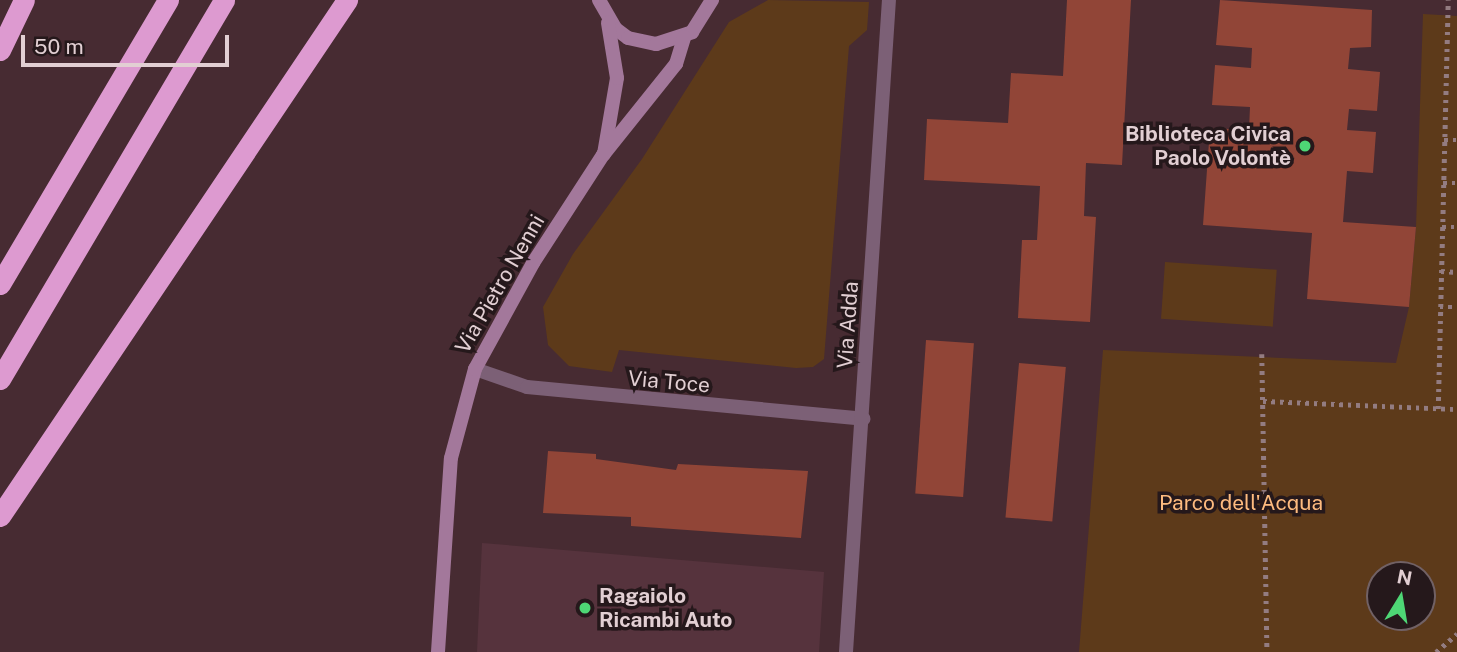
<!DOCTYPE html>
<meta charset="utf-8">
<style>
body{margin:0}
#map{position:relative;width:1457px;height:652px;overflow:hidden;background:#472b32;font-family:"Public Sans",sans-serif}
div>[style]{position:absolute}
.built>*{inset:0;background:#56333d}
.green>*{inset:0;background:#5d3a1a;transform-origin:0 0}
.building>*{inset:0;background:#914537;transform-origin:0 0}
.path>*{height:4.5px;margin-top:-2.25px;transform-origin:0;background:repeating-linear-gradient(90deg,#937c81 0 3.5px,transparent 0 8.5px)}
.street>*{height:14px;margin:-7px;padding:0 7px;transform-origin:7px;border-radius:7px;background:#7c6076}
.secondary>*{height:14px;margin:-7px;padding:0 7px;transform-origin:7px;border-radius:7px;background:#a3789b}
.highway>*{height:21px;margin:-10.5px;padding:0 10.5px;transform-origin:10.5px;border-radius:10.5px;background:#dd9ad0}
.dots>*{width:19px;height:19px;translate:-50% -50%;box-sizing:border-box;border:4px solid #25181b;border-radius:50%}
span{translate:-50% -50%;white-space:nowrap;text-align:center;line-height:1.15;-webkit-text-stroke:7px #25181b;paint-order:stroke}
.poi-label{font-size:21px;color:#e2cfd3;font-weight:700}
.right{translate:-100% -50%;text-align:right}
.left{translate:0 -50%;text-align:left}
.street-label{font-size:21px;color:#e2cfd3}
.park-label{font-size:21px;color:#febb7f}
.north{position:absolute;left:1366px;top:561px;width:70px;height:70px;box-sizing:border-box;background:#25181b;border:2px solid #716165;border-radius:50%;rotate:11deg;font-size:19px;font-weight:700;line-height:28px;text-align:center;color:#e2cfd3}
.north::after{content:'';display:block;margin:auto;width:24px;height:32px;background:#4ed675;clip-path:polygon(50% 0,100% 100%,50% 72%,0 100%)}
.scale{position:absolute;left:21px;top:35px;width:208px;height:32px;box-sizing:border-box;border:4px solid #e2cfd3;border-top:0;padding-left:9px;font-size:21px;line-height:24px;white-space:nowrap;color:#e2cfd3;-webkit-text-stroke:5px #25181b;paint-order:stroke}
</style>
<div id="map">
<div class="built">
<div style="clip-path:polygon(482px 543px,824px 572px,819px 652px,477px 652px)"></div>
</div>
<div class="green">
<div style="clip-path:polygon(768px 0,869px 2px,867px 30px,849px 46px,824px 359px,813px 367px,796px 368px,619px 350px,612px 372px,569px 366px,548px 345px,543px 307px,573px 254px,642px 159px,729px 22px)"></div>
<div style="clip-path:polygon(evenodd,1423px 14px,1457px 16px,1457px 652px,1079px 652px,1103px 350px,1396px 363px,1409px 307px,1416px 227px,1423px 14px,1380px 575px,1422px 575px,1422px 617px,1380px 617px,1380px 575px)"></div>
<div style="left:1165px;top:262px;width:112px;height:57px;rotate:4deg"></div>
</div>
<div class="building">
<div style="clip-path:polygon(1067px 0,1131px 0,1122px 165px,1086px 163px,1084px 216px,1096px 217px,1090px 322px,1018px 318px,1022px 240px,1037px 240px,1040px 186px,924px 180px,927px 119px,1008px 123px,1011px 73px,1063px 76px)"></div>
<div style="clip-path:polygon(1220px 0,1372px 10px,1371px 47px,1350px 48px,1348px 69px,1380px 72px,1377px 111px,1349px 109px,1347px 130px,1376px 132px,1373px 173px,1347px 171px,1343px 222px,1416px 227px,1409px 307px,1307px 299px,1312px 233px,1203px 225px,1210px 128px,1249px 130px,1250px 107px,1212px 105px,1215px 65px,1251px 68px,1252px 48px,1216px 45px)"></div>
<div style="left:926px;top:340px;width:48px;height:154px;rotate:4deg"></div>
<div style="left:1019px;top:363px;width:47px;height:155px;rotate:5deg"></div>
<div style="clip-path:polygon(548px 451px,596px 454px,596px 459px,676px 470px,678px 464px,808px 471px,801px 538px,631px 526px,631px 517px,543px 513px)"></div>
</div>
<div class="path">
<div style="left:1444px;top:140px;width:13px"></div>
<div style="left:1443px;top:183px;width:14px"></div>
<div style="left:1442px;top:227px;width:15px"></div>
<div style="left:1441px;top:271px;width:16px;rotate:4deg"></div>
<div style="left:1440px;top:307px;width:17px"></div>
<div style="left:1262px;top:354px;width:298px;rotate:89deg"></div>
<div style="left:1263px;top:401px;width:194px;rotate:2.4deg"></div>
<div style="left:1438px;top:409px;width:409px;rotate:-88.6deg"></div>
<div style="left:1436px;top:652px;width:28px;rotate:-41deg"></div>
</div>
<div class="street">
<div style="left:475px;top:369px;width:55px;rotate:19.1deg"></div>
<div style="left:527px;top:387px;width:338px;rotate:5.4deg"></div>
<div style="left:846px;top:652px;width:653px;rotate:-86.23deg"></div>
</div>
<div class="secondary">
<div style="left:599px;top:0;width:34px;rotate:60deg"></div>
<div style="left:616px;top:29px;width:15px;rotate:37deg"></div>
<div style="left:628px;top:38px;width:29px;rotate:12deg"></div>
<div style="left:656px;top:44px;width:38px;rotate:-18deg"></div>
<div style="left:692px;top:32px;width:38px;rotate:-58deg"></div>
<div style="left:604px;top:154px;width:77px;rotate:-80.3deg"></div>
<div style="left:617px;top:78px;width:56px;rotate:-99.3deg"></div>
<div style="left:438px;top:652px;width:194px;rotate:-86.2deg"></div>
<div style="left:451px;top:458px;width:92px;rotate:-74.9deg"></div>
<div style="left:475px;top:369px;width:121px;rotate:-61.3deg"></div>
<div style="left:533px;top:263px;width:129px;rotate:-57.1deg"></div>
<div style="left:603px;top:155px;width:117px;rotate:-51.3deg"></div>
<div style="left:676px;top:64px;width:28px;rotate:-73deg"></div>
</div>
<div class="highway">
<div style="left:0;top:50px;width:55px;rotate:-64.4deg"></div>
<div style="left:0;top:284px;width:330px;rotate:-59.4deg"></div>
<div style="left:0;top:379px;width:440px;rotate:-59.4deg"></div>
<div style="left:0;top:516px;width:622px;rotate:-56.08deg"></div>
</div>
<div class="dots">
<div style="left:1305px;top:146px;background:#4ed675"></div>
<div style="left:585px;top:608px;background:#4ed675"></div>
</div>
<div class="poi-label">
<span class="right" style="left:1291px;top:146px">Biblioteca Civica<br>Paolo Volontè</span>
<span class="left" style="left:599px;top:608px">Ragaiolo<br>Ricambi Auto</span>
</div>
<div class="street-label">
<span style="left:500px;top:284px;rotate:-60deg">Via Pietro Nenni</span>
<span style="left:848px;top:325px;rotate:-86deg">Via Adda</span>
<span style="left:669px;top:382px;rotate:5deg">Via Toce</span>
</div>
<div class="park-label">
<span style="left:1241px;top:503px">Parco dell'Acqua</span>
</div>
<div class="north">N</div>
<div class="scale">50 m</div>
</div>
